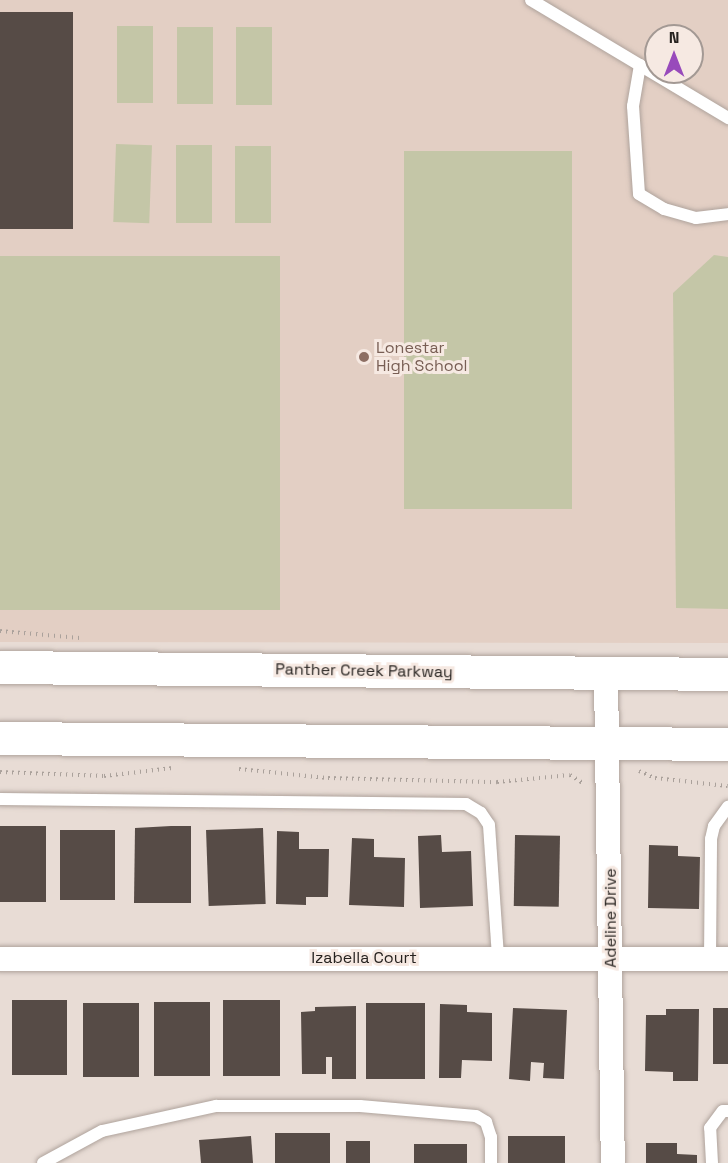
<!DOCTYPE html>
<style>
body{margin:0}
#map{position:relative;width:728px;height:1163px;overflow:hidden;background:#e8dcd5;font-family:"Space Grotesk",sans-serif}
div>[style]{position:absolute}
.built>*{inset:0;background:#e3cfc4}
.green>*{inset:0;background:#c4c6a7;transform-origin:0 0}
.building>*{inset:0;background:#564b46;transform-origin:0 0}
.path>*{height:4px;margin-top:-2px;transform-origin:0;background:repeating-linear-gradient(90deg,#aaa19b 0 1.5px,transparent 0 6px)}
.roads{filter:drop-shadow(0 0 2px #afa39c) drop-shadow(0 0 2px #afa39c)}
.service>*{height:12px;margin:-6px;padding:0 6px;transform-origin:6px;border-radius:6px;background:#fff}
.minor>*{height:24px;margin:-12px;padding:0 12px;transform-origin:12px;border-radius:12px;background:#fff}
.secondary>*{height:33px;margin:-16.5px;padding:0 16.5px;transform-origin:16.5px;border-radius:16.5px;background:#fff}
.dots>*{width:16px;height:16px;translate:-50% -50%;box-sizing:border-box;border:3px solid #f6e9e2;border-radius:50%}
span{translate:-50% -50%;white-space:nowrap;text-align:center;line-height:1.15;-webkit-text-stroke:6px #f6e9e2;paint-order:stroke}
.education-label{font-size:16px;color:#785e54}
.left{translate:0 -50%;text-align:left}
.street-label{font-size:16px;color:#26221f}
.north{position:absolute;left:644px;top:24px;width:60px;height:60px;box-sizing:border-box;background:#f6e9e2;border:2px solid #a39994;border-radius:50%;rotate:0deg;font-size:16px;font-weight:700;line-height:24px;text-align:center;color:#26221f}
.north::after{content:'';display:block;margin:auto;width:21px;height:27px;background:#984abb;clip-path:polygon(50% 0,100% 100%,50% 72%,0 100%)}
</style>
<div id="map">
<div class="built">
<div style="clip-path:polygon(evenodd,0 0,728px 0,728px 643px,0 642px,0 0,656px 36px,692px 36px,692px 72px,656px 72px,656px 36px)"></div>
</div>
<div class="green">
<div style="left:117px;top:26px;width:36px;height:77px"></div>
<div style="left:177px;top:27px;width:36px;height:77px"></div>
<div style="left:236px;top:27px;width:36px;height:78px"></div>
<div style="left:116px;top:144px;width:36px;height:78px;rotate:2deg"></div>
<div style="left:176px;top:145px;width:36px;height:78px"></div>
<div style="left:235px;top:146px;width:36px;height:77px"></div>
<div style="left:404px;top:151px;width:168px;height:358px"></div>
<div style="clip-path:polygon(714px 255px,728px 257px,728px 609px,676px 608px,673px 293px)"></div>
<div style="left:0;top:256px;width:280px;height:354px"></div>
</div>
<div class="building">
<div style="left:0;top:12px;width:73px;height:217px"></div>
<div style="left:0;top:826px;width:46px;height:76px"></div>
<div style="clip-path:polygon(171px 826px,191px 826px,191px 903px,134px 903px,135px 828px)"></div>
<div style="left:263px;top:828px;width:76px;height:57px;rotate:88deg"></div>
<div style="left:60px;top:830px;width:55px;height:70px"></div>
<div style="clip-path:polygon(277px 831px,299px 832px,299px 849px,329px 849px,328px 897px,306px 897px,306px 905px,276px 904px)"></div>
<div style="clip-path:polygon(441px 835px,442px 852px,471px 851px,473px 906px,420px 908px,418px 836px)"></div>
<div style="left:515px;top:835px;width:45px;height:71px;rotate:1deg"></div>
<div style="clip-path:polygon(352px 838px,374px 839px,374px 857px,405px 858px,404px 907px,349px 905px)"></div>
<div style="clip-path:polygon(649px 845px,678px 846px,678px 856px,700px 857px,699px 909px,648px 908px)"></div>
<div style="left:12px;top:1000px;width:55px;height:75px"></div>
<div style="left:223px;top:1000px;width:57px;height:76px"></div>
<div style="left:154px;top:1002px;width:56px;height:74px"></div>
<div style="left:83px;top:1003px;width:56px;height:74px"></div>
<div style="left:366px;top:1003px;width:59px;height:76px"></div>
<div style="clip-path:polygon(440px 1004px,467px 1005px,467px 1012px,492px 1013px,492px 1061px,462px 1060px,461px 1078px,439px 1078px)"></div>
<div style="clip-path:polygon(356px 1006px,356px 1079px,332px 1079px,332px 1057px,326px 1057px,326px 1074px,302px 1074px,301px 1012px,315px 1011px,315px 1007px)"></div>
<div style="clip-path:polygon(513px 1008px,567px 1010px,564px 1079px,543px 1078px,544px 1063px,531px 1062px,530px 1081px,509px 1079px)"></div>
<div style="left:713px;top:1008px;width:15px;height:56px"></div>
<div style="clip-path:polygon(666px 1009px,699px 1009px,698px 1081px,673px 1081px,673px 1072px,645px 1071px,646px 1015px,666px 1015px)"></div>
<div style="left:275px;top:1133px;width:55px;height:30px"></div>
<div style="clip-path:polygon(251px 1136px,253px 1163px,201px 1163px,199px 1140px)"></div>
<div style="left:508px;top:1136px;width:57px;height:27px"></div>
<div style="left:346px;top:1141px;width:24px;height:22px"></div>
<div style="clip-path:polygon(646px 1143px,677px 1143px,677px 1154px,697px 1155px,697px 1163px,646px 1163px)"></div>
<div style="left:414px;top:1144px;width:53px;height:19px"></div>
</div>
<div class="path">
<div style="left:0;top:631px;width:80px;rotate:5deg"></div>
<div style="left:239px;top:769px;width:89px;rotate:5.8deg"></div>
<div style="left:328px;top:778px;width:169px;rotate:1.4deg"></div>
<div style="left:497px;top:782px;width:73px;rotate:-5.5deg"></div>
<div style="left:570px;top:775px;width:15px;rotate:32deg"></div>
<div style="left:639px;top:771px;width:17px;rotate:24deg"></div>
<div style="left:655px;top:778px;width:73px;rotate:6.3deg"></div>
<div style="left:0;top:772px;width:104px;rotate:2.2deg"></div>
<div style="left:104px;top:776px;width:69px;rotate:-6.6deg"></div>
</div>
<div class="roads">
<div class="service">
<div style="left:531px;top:0;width:230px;rotate:30.9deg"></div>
<div style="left:640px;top:65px;width:42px;rotate:99.7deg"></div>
<div style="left:633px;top:106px;width:88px;rotate:86.1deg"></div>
<div style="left:639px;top:194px;width:29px;rotate:31deg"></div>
<div style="left:664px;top:209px;width:33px;rotate:16deg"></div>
<div style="left:696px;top:218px;width:32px;rotate:-7deg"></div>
<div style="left:0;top:799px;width:466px;rotate:0.6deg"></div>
<div style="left:466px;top:804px;width:17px;rotate:31deg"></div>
<div style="left:481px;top:813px;width:14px;rotate:56deg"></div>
<div style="left:489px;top:825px;width:133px;rotate:86.1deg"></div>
<div style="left:710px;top:959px;width:120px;rotate:-89.5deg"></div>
<div style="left:711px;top:839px;width:13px;rotate:-77deg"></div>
<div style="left:714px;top:826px;width:24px;rotate:-54deg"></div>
<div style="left:43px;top:1163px;width:67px;rotate:-28.5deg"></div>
<div style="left:102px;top:1131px;width:117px;rotate:-12.4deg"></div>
<div style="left:216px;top:1106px;width:144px"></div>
<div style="left:360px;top:1106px;width:116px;rotate:4.9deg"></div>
<div style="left:476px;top:1116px;width:12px;rotate:31deg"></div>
<div style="left:486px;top:1122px;width:16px;rotate:72deg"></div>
<div style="left:491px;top:1137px;width:26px;rotate:90deg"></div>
<div style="left:712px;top:1163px;width:35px;rotate:-93deg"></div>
<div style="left:710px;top:1128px;width:21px;rotate:-53deg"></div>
<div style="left:723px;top:1111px;width:5px"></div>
</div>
<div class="minor">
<div style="left:606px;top:674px;width:489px;rotate:89.2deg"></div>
<div style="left:0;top:959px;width:728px"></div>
</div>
<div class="secondary">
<div style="left:0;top:667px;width:728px;rotate:0.55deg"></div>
<div style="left:0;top:738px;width:728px;rotate:0.47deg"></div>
</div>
</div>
<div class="dots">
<div style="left:364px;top:357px;background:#8d6e63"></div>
</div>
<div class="education-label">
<span class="left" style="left:376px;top:357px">Lonestar<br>High School</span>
</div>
<div class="street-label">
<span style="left:364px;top:671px;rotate:1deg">Panther Creek Parkway</span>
<span style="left:611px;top:918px;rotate:-90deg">Adeline Drive</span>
<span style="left:364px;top:958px">Izabella Court</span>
</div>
<div class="north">N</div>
</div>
